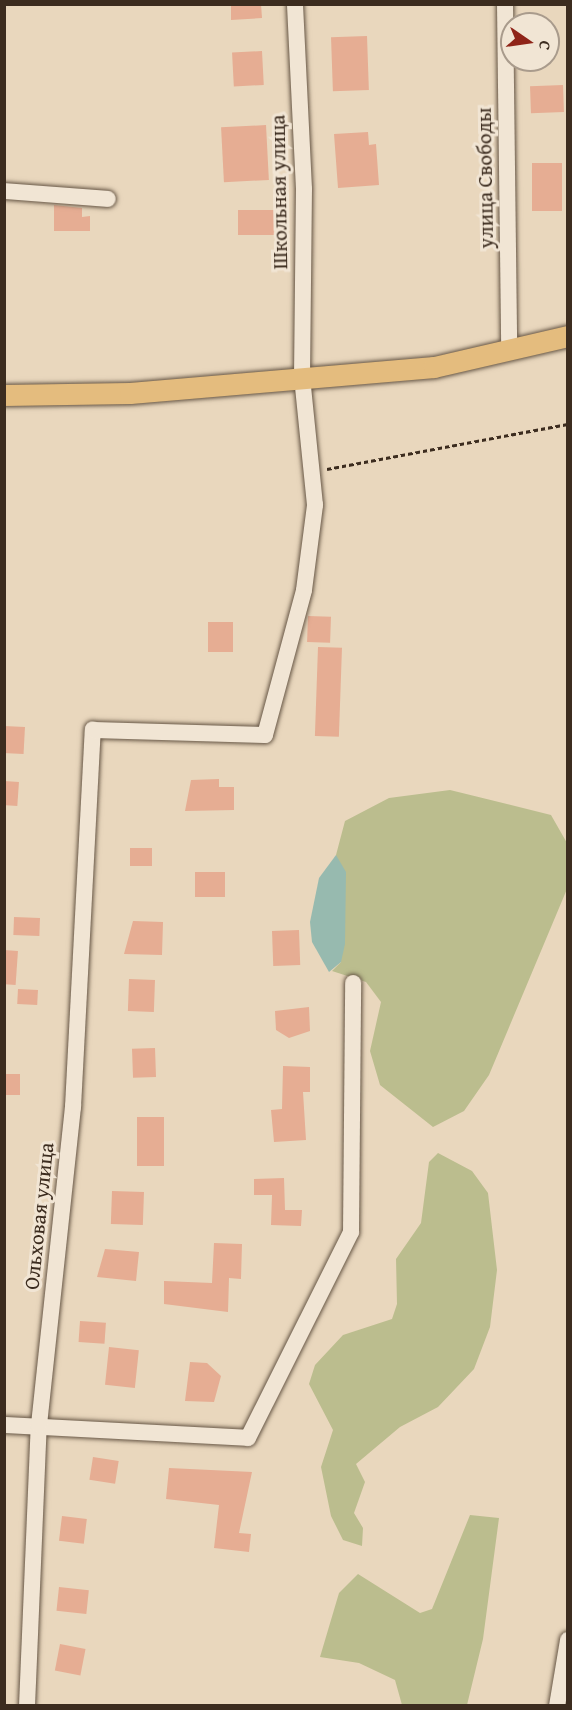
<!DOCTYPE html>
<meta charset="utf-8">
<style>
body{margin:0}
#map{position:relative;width:572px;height:1710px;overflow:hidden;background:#e9d7bd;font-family:"Gentium Book Plus",serif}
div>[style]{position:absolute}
.green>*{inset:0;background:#bbbd8e}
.water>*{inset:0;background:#97baaf}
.building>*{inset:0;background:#e6ad93;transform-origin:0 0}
.path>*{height:3px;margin-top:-1.5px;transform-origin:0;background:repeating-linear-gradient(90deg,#3c2c1f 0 4.5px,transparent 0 7.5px)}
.roads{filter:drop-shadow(0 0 2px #675746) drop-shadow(0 0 2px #675746)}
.minor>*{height:16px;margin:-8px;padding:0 8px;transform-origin:8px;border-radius:8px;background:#f1e5d4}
.major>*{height:21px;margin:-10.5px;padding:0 10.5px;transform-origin:10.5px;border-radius:10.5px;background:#e4bc7e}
span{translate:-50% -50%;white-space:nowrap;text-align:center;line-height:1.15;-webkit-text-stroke:6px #f1e5d4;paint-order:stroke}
.street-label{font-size:21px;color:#3c2c1f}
.frame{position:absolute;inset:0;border:6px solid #3c2c1f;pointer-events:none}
.north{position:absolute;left:500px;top:12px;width:60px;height:60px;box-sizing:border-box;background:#f1e5d4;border:2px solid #a99b8c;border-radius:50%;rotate:103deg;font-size:16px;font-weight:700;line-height:24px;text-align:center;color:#3c2c1f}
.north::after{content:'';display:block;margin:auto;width:21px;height:27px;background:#8f2418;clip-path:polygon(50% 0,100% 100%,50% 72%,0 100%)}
</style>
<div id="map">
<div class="green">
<div style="clip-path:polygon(450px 790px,551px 815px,567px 843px,567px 889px,489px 1075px,464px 1111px,433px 1127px,380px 1085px,370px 1051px,381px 1002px,366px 982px,332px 971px,341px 962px,336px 855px,345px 821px,389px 798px)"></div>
<div style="clip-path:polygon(438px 1153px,472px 1171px,488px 1193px,497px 1270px,490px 1327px,474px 1369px,438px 1407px,400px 1427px,356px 1464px,365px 1482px,354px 1513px,363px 1528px,362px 1546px,343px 1540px,331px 1516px,321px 1467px,333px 1430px,309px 1384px,315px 1365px,343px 1335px,392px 1319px,397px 1304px,396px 1259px,421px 1223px,429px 1162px)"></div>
<div style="clip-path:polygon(470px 1515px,499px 1518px,483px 1639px,467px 1705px,402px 1705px,395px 1680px,359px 1663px,320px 1657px,339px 1593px,358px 1574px,420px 1613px,432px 1609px)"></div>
</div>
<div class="water">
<div style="clip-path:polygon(336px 855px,346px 872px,345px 944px,341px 962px,329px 972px,312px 942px,310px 922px,319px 878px)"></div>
</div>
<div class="building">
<div style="clip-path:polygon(231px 4px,261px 4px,262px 18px,231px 20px)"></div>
<div style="left:367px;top:36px;width:54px;height:36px;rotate:88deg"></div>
<div style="left:262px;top:51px;width:34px;height:30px;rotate:87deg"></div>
<div style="left:563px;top:85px;width:27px;height:33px;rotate:88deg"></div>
<div style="left:266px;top:125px;width:55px;height:45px;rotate:87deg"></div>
<div style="clip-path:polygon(368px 132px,369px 145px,376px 144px,379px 185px,338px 188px,334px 134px)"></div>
<div style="left:532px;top:163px;width:30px;height:48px"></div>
<div style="clip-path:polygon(54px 205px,82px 208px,82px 217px,90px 216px,90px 231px,54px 231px)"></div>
<div style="left:238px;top:210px;width:36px;height:25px"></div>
<div style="left:308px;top:616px;width:23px;height:26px;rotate:2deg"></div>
<div style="left:208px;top:622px;width:25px;height:30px"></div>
<div style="left:318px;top:647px;width:24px;height:89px;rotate:2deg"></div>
<div style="left:4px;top:726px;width:21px;height:27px;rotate:3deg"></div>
<div style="clip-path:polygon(219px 779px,219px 787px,234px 787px,234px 810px,185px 811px,191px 780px)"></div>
<div style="left:4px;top:781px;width:15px;height:24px;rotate:4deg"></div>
<div style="left:130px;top:848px;width:22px;height:18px"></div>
<div style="left:195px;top:872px;width:30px;height:25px"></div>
<div style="left:14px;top:917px;width:26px;height:18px;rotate:2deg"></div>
<div style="clip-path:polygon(133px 921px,163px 922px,162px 955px,124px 954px)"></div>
<div style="left:299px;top:930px;width:35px;height:27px;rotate:88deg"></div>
<div style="left:4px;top:950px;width:14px;height:34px;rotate:4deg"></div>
<div style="left:129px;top:979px;width:26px;height:32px;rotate:2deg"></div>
<div style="left:18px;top:989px;width:20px;height:15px;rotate:3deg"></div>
<div style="clip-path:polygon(309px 1007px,310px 1031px,289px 1038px,276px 1030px,275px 1011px)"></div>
<div style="left:155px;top:1048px;width:29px;height:23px;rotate:88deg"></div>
<div style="clip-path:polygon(283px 1066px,310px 1067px,310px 1092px,303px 1092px,306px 1140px,274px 1142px,271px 1110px,282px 1109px)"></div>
<div style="left:4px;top:1074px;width:16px;height:21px"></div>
<div style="left:137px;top:1117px;width:27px;height:49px"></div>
<div style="clip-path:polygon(284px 1178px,285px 1210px,302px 1210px,301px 1226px,271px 1225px,272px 1195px,254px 1195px,254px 1179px)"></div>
<div style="left:112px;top:1191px;width:32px;height:33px;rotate:2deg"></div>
<div style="clip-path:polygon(214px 1243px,242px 1244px,241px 1279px,229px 1278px,228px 1312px,164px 1304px,164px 1281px,212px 1283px)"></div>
<div style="clip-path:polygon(105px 1249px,139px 1252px,136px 1281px,97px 1277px)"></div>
<div style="left:80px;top:1321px;width:26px;height:21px;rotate:4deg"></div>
<div style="left:109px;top:1347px;width:30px;height:38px;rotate:6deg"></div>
<div style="clip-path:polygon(190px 1362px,207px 1363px,221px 1376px,214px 1402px,185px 1401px)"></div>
<div style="left:93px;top:1457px;width:26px;height:23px;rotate:9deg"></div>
<div style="clip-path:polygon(169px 1468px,252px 1472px,239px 1533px,251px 1534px,249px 1552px,214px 1548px,219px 1505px,166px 1499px)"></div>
<div style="left:62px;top:1516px;width:25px;height:25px;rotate:7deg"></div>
<div style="left:59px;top:1587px;width:30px;height:24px;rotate:6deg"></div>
<div style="left:60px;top:1644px;width:26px;height:27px;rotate:11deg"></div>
</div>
<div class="path">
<div style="left:327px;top:469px;width:245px;rotate:-10.6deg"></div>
</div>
<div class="roads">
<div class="minor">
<div style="left:505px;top:4px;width:346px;rotate:89.3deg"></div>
<div style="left:4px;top:191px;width:104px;rotate:4.4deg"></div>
<div style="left:4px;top:1425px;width:244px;rotate:3deg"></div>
<div style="left:248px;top:1438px;width:230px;rotate:-63.4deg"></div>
<div style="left:351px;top:1232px;width:249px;rotate:-89.5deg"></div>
<div style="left:27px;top:1706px;width:281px;rotate:-87.6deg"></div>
<div style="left:39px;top:1425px;width:320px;rotate:-83.9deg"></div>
<div style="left:73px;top:1107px;width:378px;rotate:-87deg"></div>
<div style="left:93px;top:730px;width:172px;rotate:1.7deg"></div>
<div style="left:265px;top:735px;width:150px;rotate:-74.9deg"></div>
<div style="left:304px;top:590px;width:86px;rotate:-82.6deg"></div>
<div style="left:315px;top:505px;width:128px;rotate:-95.8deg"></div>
<div style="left:302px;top:378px;width:189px;rotate:-89.4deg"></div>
<div style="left:304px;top:189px;width:185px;rotate:-92.8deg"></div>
<div style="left:557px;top:1706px;width:67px;rotate:-80.5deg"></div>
</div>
<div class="major">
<div style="left:4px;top:395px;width:126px;rotate:-0.9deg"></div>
<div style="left:130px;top:393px;width:305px;rotate:-4.9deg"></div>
<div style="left:434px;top:367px;width:138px;rotate:-13deg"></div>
</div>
</div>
<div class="street-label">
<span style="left:485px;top:178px;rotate:-91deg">улица Свободы</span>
<span style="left:279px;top:192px;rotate:-91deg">Школьная улица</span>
<span style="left:39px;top:1216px;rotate:-84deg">Ольховая улица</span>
</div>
<div class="frame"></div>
<div class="north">С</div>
</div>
